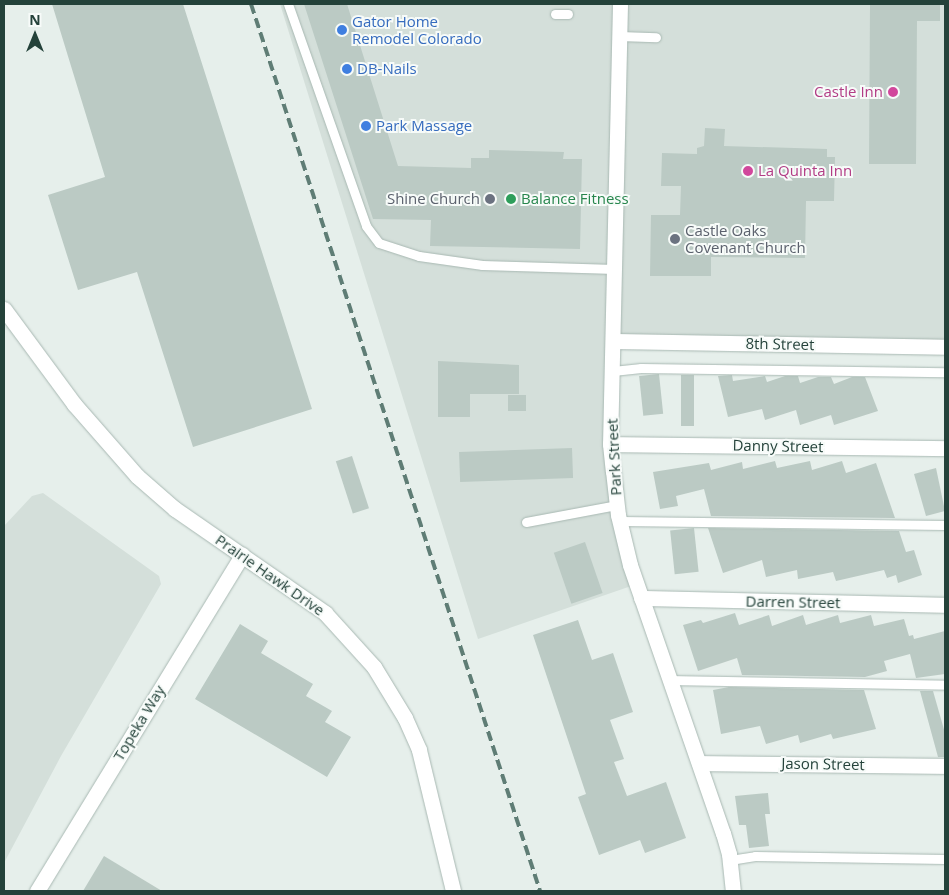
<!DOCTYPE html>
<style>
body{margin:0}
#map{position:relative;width:949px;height:895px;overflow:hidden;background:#e6efeb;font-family:"Open Sans",sans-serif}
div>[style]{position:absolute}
.built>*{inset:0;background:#d4dfda}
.building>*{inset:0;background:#bbcac4;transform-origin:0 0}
.roads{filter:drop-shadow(0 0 1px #a8b8b2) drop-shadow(0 0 1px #a8b8b2)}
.service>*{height:9px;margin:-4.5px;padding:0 4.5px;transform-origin:4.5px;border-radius:4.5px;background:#fff}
.minor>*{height:15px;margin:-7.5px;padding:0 7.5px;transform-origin:7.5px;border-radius:7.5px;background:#fff}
.tertiary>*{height:15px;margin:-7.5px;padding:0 7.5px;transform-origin:7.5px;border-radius:7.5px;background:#fff}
.rail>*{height:4px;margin-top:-2px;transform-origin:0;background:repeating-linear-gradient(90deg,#5f7d75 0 10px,transparent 0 15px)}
.dots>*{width:14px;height:14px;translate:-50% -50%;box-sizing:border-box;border:2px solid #f7fbf9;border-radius:50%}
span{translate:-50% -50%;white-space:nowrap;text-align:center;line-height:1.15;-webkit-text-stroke:4px #f7fbf9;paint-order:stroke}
.shop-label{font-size:15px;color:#366cbe}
.left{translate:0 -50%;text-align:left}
.hotel-label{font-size:15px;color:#b23c85}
.right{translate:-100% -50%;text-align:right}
.worship-label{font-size:15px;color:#5b616d}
.leisure-label{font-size:15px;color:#27864d}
.street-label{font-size:15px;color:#24423a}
.frame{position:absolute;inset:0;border:5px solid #24423a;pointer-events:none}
.north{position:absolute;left:10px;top:10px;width:50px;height:50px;-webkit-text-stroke:4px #f7fbf9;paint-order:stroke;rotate:0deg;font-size:14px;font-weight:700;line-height:20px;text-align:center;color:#24423a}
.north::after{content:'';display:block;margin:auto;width:18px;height:22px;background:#24423a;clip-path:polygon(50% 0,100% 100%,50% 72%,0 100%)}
</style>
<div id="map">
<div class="built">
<div style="clip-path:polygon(280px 4px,945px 4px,945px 347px,615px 341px,610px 444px,637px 584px,478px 639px)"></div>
<div style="clip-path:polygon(43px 493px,159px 576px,161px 584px,61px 756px,4px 863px,4px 526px,32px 496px)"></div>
</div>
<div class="building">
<div style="clip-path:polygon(52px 4px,183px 4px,312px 409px,193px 447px,137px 272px,78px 290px,48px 195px,105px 177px)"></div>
<div style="clip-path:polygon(304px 4px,347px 4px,398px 166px,471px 168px,471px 158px,489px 158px,489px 150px,564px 152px,563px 159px,582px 159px,580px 249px,430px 246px,431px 220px,373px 219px)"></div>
<div style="clip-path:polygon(870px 4px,940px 4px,940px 21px,917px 21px,916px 164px,869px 164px)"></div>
<div style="clip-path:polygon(705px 128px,725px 129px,724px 146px,827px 149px,827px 157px,835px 157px,834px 201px,806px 201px,805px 258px,711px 257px,711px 276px,650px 276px,651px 215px,680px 215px,681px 186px,661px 186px,662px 153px,697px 154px,697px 148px,704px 146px)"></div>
<div style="clip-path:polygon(438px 361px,519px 365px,519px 394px,470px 394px,470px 417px,438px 417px)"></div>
<div style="left:659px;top:374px;width:40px;height:20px;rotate:84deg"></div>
<div style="left:681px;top:375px;width:13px;height:51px"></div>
<div style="clip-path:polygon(732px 375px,733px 381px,765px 376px,767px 382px,785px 376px,798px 376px,800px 383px,818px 377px,831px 377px,834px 384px,852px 377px,865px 377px,878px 411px,834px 425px,831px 415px,800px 425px,796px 410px,765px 420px,762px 409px,728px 417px,718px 376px)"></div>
<div style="left:508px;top:395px;width:18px;height:16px"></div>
<div style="left:572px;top:448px;width:30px;height:113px;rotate:88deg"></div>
<div style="left:352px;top:456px;width:55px;height:17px;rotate:72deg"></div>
<div style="clip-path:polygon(775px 461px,777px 468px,810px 461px,812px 470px,842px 461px,846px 473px,876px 463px,895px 518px,711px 516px,704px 489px,676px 496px,678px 506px,660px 509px,653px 472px,709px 463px,711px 470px,742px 462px,743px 469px)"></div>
<div style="clip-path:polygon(936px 468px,945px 511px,926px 516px,914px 474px)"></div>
<div style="left:694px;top:528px;width:44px;height:24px;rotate:84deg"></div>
<div style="clip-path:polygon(708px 528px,899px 531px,906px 552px,914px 550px,922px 575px,898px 583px,896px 575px,887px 578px,884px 570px,836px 581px,833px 572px,798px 579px,797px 570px,766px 577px,762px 560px,723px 573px)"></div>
<div style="left:585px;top:542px;width:54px;height:33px;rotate:71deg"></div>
<div style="clip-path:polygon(735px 613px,739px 625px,769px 615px,772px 626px,803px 615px,806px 625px,838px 615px,840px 623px,871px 615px,874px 626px,904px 619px,909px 636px,913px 635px,914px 639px,945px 631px,945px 674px,916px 678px,910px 654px,884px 661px,887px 671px,865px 677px,742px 675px,737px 658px,698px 671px,683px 625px,701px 620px,703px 623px)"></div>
<div style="clip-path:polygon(578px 620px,592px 660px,613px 653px,633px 712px,610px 720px,624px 759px,614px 762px,627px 796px,666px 782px,686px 838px,645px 853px,640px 840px,599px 855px,578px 797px,586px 794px,533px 635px)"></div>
<div style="clip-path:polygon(240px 624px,268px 641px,261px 653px,313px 684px,306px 696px,332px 711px,325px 722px,351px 737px,327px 777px,195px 699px)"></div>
<div style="clip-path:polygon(729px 687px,864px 690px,876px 729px,833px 739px,831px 734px,800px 743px,798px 735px,766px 744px,760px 726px,721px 734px,713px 690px)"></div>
<div style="clip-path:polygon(920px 691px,933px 691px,945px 733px,945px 757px,938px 757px)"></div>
<div style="clip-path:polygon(768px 793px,770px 814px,765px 814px,769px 846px,749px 848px,746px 825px,739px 825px,735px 796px)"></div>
<div style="clip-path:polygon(104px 856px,162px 891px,83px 891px)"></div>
</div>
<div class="roads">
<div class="service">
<div style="left:288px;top:4px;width:235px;rotate:70.6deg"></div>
<div style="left:366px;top:226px;width:21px;rotate:53deg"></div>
<div style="left:379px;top:243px;width:42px;rotate:18deg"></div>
<div style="left:419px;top:256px;width:64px;rotate:8.1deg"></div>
<div style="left:482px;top:265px;width:133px;rotate:1.7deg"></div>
<div style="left:555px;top:14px;width:13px"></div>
<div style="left:619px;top:36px;width:37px;rotate:2deg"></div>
<div style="left:613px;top:371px;width:28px;rotate:-6deg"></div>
<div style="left:641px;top:368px;width:304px;rotate:0.8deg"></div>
<div style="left:620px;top:521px;width:325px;rotate:0.7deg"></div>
<div style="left:526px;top:522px;width:93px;rotate:-10.6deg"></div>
<div style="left:671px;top:680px;width:274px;rotate:1deg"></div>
<div style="left:730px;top:860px;width:25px;rotate:-9deg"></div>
<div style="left:755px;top:856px;width:190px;rotate:0.9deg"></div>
</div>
<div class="minor">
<div style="left:4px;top:309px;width:118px;rotate:53.6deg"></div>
<div style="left:74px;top:404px;width:96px;rotate:48.8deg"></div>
<div style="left:137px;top:476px;width:50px;rotate:41deg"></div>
<div style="left:175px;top:509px;width:183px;rotate:34.7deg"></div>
<div style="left:325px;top:613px;width:73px;rotate:47.8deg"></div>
<div style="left:374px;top:667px;width:60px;rotate:58.7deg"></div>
<div style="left:405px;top:718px;width:35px;rotate:66deg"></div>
<div style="left:419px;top:750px;width:145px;rotate:76.4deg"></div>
<div style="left:615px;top:341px;width:330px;rotate:1deg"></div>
<div style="left:610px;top:444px;width:335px;rotate:0.7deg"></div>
<div style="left:641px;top:598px;width:304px;rotate:1.3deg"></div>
<div style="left:700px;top:763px;width:245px;rotate:0.7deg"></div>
<div style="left:37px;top:891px;width:394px;rotate:-58.6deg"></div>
</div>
<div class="tertiary">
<div style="left:620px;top:4px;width:440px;rotate:91.3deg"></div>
<div style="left:610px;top:444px;width:27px;rotate:84deg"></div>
<div style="left:613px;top:471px;width:44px;rotate:83.5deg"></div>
<div style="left:618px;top:515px;width:51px;rotate:76.5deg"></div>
<div style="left:630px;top:565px;width:284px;rotate:70.9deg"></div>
<div style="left:723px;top:833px;width:22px;rotate:74deg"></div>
<div style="left:729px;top:854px;width:37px;rotate:84deg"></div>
</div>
</div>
<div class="rail">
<div style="left:251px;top:4px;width:933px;rotate:71.95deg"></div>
</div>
<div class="dots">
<div style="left:342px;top:30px;background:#3f7fe0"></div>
<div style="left:347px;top:69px;background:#3f7fe0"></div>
<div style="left:893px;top:92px;background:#d1479c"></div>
<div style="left:366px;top:126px;background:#3f7fe0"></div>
<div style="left:748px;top:171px;background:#d1479c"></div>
<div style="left:490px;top:199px;background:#6b7280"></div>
<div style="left:511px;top:199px;background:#2e9e5b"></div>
<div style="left:675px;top:239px;background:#6b7280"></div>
</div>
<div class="shop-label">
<span class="left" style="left:352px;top:30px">Gator Home<br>Remodel Colorado</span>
<span class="left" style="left:357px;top:69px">DB-Nails</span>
<span class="left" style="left:376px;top:126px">Park Massage</span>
</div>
<div class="hotel-label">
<span class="right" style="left:883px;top:92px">Castle Inn</span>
<span class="left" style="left:758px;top:171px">La Quinta Inn</span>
</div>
<div class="worship-label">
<span class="right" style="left:480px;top:199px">Shine Church</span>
<span class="left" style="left:685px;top:239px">Castle Oaks<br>Covenant Church</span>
</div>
<div class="leisure-label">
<span class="left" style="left:521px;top:199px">Balance Fitness</span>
</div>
<div class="street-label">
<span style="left:780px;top:344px;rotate:1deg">8th Street</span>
<span style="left:778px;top:446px;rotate:1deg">Danny Street</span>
<span style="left:614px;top:457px;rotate:-93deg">Park Street</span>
<span style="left:270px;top:575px;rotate:35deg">Prairie Hawk Drive</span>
<span style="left:793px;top:602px;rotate:1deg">Darren Street</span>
<span style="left:139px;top:723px;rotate:-59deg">Topeka Way</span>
<span style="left:823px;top:764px;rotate:1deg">Jason Street</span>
</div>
<div class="frame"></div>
<div class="north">N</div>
</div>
